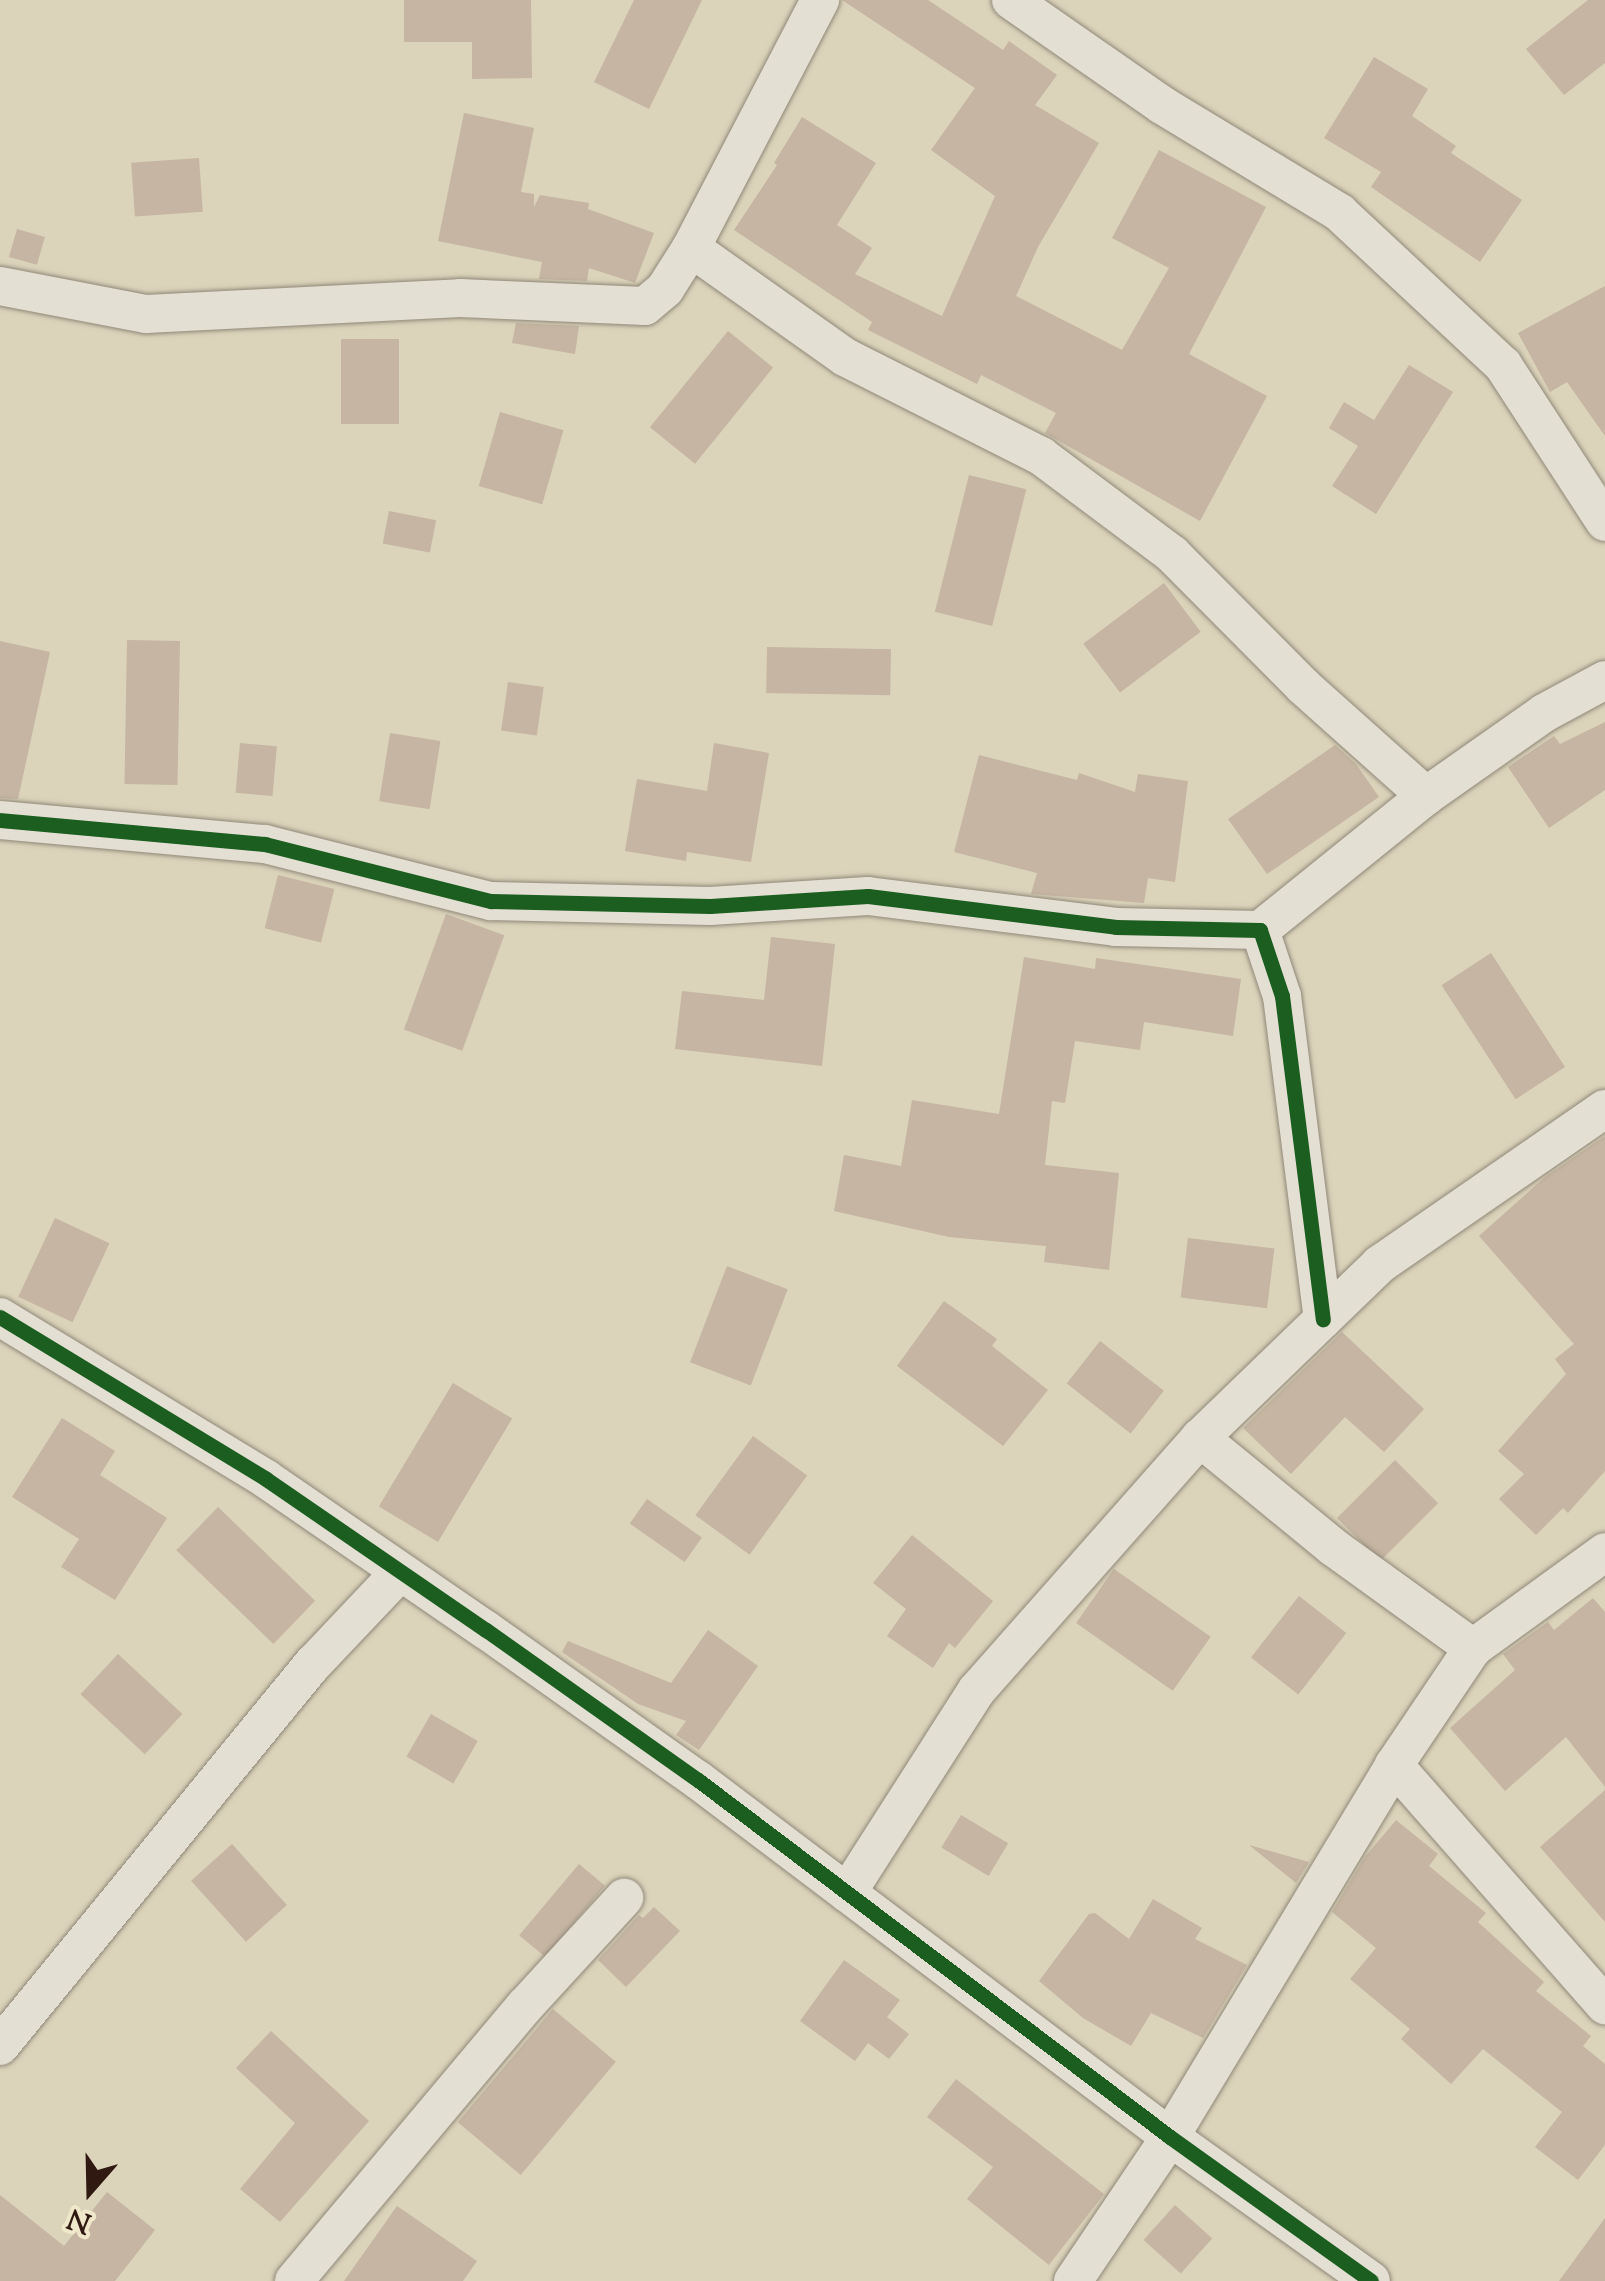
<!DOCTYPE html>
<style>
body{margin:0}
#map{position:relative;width:1605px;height:2281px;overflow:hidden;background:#dbd3ba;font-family:"Sorts Mill Goudy",serif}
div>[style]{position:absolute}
.building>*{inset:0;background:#c5b5a2;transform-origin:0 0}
.roads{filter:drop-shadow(0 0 2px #908879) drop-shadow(0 0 2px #908879)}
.street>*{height:38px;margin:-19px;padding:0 19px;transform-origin:19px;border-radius:19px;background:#e3dfd2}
.cycleway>*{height:15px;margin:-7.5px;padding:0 7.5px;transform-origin:7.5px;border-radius:7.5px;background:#1b5e20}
span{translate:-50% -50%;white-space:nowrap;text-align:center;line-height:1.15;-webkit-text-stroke:8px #f0e8ca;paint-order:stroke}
.north{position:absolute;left:40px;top:2141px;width:100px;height:100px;-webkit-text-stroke:8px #f0e8ca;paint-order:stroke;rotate:200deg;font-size:28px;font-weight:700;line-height:40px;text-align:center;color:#301911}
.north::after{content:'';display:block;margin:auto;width:35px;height:45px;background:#301911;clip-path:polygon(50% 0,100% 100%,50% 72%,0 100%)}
</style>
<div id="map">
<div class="building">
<div style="clip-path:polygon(404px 0,531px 0,532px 78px,472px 79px,472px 42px,404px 42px)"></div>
<div style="clip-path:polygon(634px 0,702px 0,649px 109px,594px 82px)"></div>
<div style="clip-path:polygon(842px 0,928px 0,1003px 50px,1009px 41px,1057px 75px,1035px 105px,1099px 143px,1038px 247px,1016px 296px,1122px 350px,1169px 268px,1112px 238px,1159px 150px,1266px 207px,1189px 354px,1267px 396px,1200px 521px,1045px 433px,1056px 413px,981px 375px,977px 384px,868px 330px,872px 322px,734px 230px,777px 165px,774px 163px,802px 117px,876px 163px,837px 225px,872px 248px,855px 274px,942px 316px,995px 196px,931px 150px,975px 88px)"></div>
<div style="clip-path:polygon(1588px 0,1605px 0,1605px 63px,1564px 95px,1526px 49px)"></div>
<div style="clip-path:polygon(1374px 57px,1428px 89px,1412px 116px,1456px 146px,1451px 153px,1522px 200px,1480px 262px,1371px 187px,1381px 172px,1324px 138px)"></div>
<div style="clip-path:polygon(464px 113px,534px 128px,521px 192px,534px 194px,534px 207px,540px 195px,589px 203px,588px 209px,654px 233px,635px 283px,589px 268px,587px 281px,539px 279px,542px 262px,438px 241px)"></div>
<div style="left:199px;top:158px;width:54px;height:68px;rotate:86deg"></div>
<div style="left:17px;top:229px;width:29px;height:29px;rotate:16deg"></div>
<div style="clip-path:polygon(1605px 286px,1605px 436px,1567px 382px,1550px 392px,1518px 333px)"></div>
<div style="clip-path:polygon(516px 323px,579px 326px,575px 354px,512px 343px)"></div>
<div style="left:728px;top:331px;width:58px;height:124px;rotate:39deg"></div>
<div style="left:341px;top:339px;width:58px;height:85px"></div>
<div style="clip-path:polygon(1409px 365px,1453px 392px,1376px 514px,1332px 486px,1358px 446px,1329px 428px,1344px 402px,1374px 420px)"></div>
<div style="left:500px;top:412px;width:66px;height:77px;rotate:16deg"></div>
<div style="left:969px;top:475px;width:59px;height:141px;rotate:14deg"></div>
<div style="left:389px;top:511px;width:48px;height:33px;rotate:11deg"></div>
<div style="left:1164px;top:583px;width:61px;height:101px;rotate:53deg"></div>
<div style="left:127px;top:640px;width:53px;height:144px;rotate:1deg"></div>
<div style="clip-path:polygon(0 641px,50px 652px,18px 799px,0 798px)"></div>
<div style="left:767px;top:647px;width:124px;height:46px;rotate:1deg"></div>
<div style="left:508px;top:682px;width:36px;height:49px;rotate:8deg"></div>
<div style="clip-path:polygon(1605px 722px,1605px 790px,1549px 828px,1508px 767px,1554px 736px,1560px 744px)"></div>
<div style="left:390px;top:733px;width:51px;height:69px;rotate:9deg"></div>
<div style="left:240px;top:743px;width:37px;height:50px;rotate:5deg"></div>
<div style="clip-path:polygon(714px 743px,769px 753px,751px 862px,687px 852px,686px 861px,625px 851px,637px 779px,707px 791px)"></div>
<div style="clip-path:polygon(1335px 745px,1356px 764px,1379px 797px,1267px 874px,1228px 819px)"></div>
<div style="clip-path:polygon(979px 755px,1077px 780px,1079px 773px,1135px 792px,1138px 774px,1188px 781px,1175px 882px,1148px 878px,1144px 903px,1031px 894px,1037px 873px,954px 852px)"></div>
<div style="left:278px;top:875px;width:58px;height:55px;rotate:14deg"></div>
<div style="left:446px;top:914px;width:62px;height:123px;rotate:20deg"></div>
<div style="clip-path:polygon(771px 937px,835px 944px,822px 1066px,675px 1049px,682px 991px,764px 1000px)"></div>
<div style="left:1491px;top:953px;width:136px;height:59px;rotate:57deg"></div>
<div style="clip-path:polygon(1024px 957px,1095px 969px,1096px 958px,1241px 979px,1233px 1036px,1144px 1022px,1140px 1050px,1075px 1041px,1065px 1103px,1052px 1101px,1045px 1165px,1119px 1173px,1109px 1270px,1044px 1262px,1046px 1246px,949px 1237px,834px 1211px,844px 1155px,901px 1166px,912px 1100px,999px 1114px)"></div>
<div style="clip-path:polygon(1605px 1136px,1605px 1471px,1568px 1513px,1563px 1508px,1536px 1535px,1499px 1499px,1524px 1474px,1498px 1451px,1566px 1374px,1555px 1359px,1574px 1344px,1479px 1236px,1545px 1177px)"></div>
<div style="left:55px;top:1218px;width:60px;height:87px;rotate:25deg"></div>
<div style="left:1188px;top:1238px;width:87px;height:60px;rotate:7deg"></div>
<div style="left:727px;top:1266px;width:65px;height:103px;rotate:21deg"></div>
<div style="clip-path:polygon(944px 1301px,997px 1339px,992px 1346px,1048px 1390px,1003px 1446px,897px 1366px)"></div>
<div style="clip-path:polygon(1342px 1332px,1424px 1409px,1384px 1452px,1345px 1417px,1291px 1474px,1243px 1428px)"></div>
<div style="left:1100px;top:1341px;width:81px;height:54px;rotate:38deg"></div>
<div style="left:453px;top:1383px;width:69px;height:144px;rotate:31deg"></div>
<div style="clip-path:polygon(62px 1418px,115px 1451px,100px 1475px,167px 1518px,115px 1600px,61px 1567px,79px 1539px,12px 1497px)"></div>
<div style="left:753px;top:1436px;width:67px;height:98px;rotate:36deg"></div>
<div style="left:1395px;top:1460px;width:61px;height:82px;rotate:45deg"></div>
<div style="left:647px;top:1499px;width:67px;height:30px;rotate:35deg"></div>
<div style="left:218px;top:1507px;width:135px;height:60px;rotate:44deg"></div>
<div style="clip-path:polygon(912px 1535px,993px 1601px,955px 1648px,949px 1643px,933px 1668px,887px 1636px,906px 1609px,873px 1583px)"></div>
<div style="left:1114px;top:1569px;width:118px;height:66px;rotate:35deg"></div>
<div style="left:1299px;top:1596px;width:60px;height:78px;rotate:38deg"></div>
<div style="clip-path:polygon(1593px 1598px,1605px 1612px,1605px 1787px,1566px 1737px,1505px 1791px,1450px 1728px,1515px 1670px,1503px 1654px,1548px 1622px,1554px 1630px)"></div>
<div style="clip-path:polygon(708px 1630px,758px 1666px,699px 1750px,676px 1735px,686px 1721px,638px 1704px,562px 1652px,568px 1641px,671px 1683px)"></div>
<div style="left:118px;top:1654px;width:88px;height:55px;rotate:43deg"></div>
<div style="left:431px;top:1714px;width:54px;height:49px;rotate:30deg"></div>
<div style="clip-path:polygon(1605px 1790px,1605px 1922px,1540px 1847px)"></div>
<div style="left:961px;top:1815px;width:55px;height:38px;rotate:31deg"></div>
<div style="clip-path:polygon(1396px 1820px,1438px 1854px,1429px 1866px,1486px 1913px,1478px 1922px,1544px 1982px,1536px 1991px,1591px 2036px,1583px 2046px,1605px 2064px,1605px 2145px,1578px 2180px,1535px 2147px,1562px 2112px,1483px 2049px,1451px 2084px,1401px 2039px,1410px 2029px,1350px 1979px,1376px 1948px,1332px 1912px,1364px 1858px)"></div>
<div style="left:232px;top:1844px;width:82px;height:55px;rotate:48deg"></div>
<div style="clip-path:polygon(1249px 1845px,1309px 1862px,1296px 1883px)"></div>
<div style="left:579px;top:1864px;width:34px;height:93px;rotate:40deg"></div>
<div style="clip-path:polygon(1153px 1899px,1202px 1928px,1195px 1939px,1247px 1965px,1203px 2038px,1151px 2013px,1131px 2046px,1083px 2018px,1039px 1981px,1089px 1914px,1095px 1913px,1129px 1939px)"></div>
<div style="clip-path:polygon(654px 1907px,680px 1931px,626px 1987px,598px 1960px,639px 1915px,643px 1918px)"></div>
<div style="clip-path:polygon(844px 1960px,900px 2000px,887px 2017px,909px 2034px,889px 2059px,868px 2043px,855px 2061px,800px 2021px)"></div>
<div style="left:553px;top:2009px;width:82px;height:148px;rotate:40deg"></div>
<div style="clip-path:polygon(271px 2031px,369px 2121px,280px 2222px,240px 2189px,295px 2123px,236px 2068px)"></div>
<div style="clip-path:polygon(956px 2079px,1104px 2194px,1049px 2265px,967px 2199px,993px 2167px,927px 2117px)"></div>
<div style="clip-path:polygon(107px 2192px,155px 2230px,115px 2281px,0 2281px,0 2195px,64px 2246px)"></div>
<div style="left:1175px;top:2205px;width:50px;height:47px;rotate:42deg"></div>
<div style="clip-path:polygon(397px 2206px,477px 2261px,463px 2281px,344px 2281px)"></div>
<div style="clip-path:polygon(1605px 2218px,1605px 2281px,1559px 2281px)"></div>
</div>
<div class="roads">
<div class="street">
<div style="left:1011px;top:0;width:184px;rotate:34.8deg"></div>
<div style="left:1162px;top:105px;width:208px;rotate:31.2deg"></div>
<div style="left:1340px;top:213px;width:223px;rotate:43deg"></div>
<div style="left:1503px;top:365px;width:187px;rotate:57deg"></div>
<div style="left:691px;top:248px;width:189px;rotate:35.3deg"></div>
<div style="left:845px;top:357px;width:220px;rotate:26.8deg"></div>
<div style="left:1041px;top:456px;width:164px;rotate:36.8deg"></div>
<div style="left:1172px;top:554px;width:186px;rotate:45.2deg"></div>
<div style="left:1303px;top:686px;width:165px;rotate:41.8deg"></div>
<div style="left:0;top:286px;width:149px;rotate:10.9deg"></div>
<div style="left:146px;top:314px;width:314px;rotate:-2.9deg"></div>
<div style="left:460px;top:298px;width:185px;rotate:2.5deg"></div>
<div style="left:645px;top:306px;width:26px;rotate:-40deg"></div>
<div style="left:665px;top:289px;width:49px;rotate:-57.6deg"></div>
<div style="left:691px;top:248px;width:280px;rotate:-62.5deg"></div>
<div style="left:0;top:820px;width:266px;rotate:5.2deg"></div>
<div style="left:265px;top:844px;width:233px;rotate:14.2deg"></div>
<div style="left:491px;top:901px;width:219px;rotate:1.3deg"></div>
<div style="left:710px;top:906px;width:158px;rotate:-3.6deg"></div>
<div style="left:868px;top:896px;width:250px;rotate:7.1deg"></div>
<div style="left:1116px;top:927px;width:144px;rotate:1.2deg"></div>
<div style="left:1260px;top:930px;width:70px;rotate:71.6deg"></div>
<div style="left:1282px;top:996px;width:326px;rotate:82.8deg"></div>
<div style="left:1260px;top:930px;width:213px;rotate:-38.9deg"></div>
<div style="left:1426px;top:796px;width:144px;rotate:-35.1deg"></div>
<div style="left:1544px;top:713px;width:69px;rotate:-28.4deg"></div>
<div style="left:0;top:1317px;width:311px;rotate:31.3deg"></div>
<div style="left:266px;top:1479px;width:267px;rotate:34.5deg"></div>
<div style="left:486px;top:1630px;width:260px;rotate:35.3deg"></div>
<div style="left:698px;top:1780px;width:592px;rotate:37.1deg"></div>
<div style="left:1170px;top:2137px;width:247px;rotate:35.6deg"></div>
<div style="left:1200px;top:1438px;width:172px;rotate:39.3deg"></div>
<div style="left:1333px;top:1547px;width:173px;rotate:35.8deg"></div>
<div style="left:1394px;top:1765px;width:320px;rotate:48.7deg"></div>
<div style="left:847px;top:1893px;width:241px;rotate:-57.4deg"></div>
<div style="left:977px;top:1690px;width:337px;rotate:-48.5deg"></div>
<div style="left:1200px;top:1438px;width:250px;rotate:-44deg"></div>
<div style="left:1380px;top:1264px;width:273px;rotate:-34.6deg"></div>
<div style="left:0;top:2046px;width:495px;rotate:-50.7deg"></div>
<div style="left:314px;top:1663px;width:125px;rotate:-46.6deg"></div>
<div style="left:294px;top:2281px;width:359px;rotate:-50deg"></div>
<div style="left:525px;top:2006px;width:147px;rotate:-47.5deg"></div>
<div style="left:1073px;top:2281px;width:174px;rotate:-56deg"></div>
<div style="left:1170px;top:2137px;width:434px;rotate:-58.9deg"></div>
<div style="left:1394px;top:1765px;width:141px;rotate:-56deg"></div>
<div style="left:1473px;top:1648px;width:163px;rotate:-36deg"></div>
</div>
</div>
<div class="cycleway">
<div style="left:0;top:820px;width:266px;rotate:5.2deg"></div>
<div style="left:265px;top:844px;width:233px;rotate:14.2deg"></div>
<div style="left:491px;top:901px;width:219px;rotate:1.3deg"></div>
<div style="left:710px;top:906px;width:158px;rotate:-3.6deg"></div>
<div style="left:868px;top:896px;width:250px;rotate:7.1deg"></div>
<div style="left:1116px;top:927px;width:144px;rotate:1.2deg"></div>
<div style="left:1260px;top:930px;width:70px;rotate:71.6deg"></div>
<div style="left:1282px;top:996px;width:326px;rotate:82.8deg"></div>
<div style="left:0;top:1317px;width:311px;rotate:31.3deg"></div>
<div style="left:266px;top:1479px;width:267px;rotate:34.5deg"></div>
<div style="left:486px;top:1630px;width:260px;rotate:35.3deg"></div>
<div style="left:698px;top:1780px;width:592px;rotate:37.1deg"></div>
<div style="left:1170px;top:2137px;width:247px;rotate:35.6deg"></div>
</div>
<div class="north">N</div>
</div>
